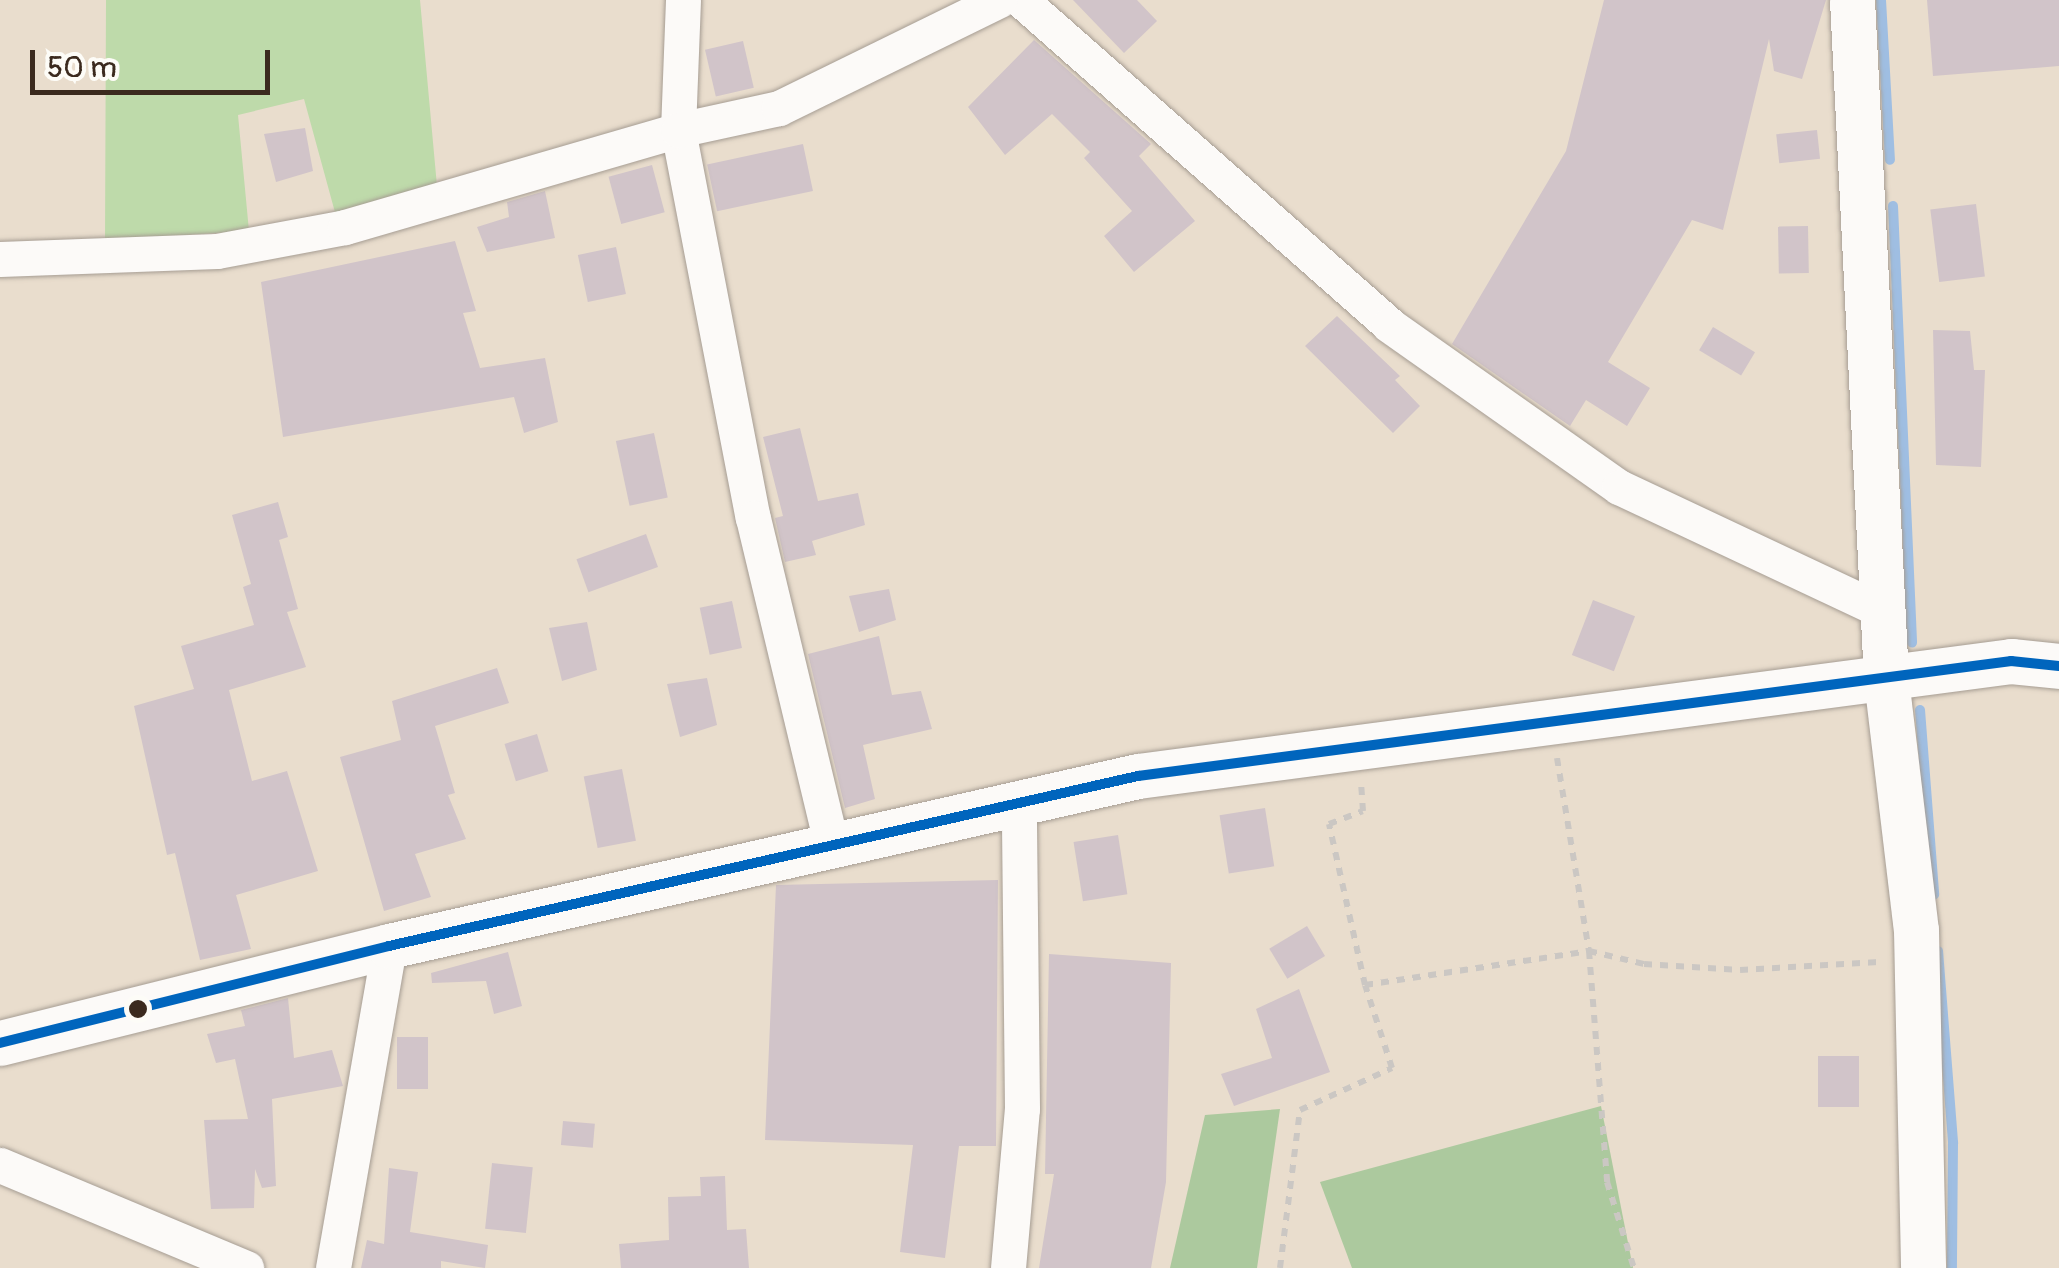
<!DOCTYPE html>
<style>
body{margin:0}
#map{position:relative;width:2059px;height:1268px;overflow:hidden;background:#e9ddcd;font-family:Pangolin,sans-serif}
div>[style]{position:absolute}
.green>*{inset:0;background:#bedaaa}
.forest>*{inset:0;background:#acc99e}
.stream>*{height:10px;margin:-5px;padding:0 5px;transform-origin:5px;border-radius:5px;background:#9fbee2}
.building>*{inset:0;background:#d1c4c9;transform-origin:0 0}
.path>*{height:6px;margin-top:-3px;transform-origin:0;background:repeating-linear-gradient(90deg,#cbc7c3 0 8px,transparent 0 16px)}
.roads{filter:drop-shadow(0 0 2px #a69d93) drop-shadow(0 0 2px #a69d93)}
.minor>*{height:35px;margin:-17.5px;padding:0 17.5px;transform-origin:17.5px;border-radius:17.5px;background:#fcfaf8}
.tertiary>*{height:45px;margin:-22.5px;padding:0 22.5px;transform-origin:22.5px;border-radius:22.5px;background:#fcfaf8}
.bus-1>*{height:10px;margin:-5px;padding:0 5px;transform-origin:5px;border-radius:5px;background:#0065bd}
.dots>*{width:28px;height:28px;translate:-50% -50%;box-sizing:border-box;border:5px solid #fdfcf7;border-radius:50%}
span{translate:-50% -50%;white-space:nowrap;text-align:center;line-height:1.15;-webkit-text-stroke:9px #fdfcf7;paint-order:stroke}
.scale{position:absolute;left:30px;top:50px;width:240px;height:45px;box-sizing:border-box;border:5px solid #3b2a1e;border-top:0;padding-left:12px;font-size:30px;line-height:35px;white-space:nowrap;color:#3b2a1e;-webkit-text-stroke:8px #fdfcf7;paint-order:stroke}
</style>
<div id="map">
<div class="green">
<div style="clip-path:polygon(106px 0,420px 0,437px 186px,336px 216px,304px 99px,238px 115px,249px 231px,105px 240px)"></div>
</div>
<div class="forest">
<div style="clip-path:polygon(1601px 1106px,1633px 1268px,1352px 1268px,1320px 1182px)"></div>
<div style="clip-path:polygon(1280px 1109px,1257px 1268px,1170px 1268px,1205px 1115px)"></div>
</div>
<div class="stream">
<div style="left:1881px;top:0;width:160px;rotate:86.8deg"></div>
<div style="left:1893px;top:206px;width:437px;rotate:87.5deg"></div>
<div style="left:1920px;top:710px;width:185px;rotate:85.6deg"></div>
<div style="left:1938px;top:951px;width:193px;rotate:85.5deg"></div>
<div style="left:1953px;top:1143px;width:125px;rotate:90.5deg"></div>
</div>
<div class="building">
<div style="clip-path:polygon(1073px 0,1137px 0,1157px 21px,1124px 53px)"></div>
<div style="clip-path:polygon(1604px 0,1826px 0,1802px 79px,1774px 71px,1769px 39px,1723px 230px,1692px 220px,1608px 362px,1650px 388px,1627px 426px,1586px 400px,1570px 426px,1452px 344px,1566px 151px)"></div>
<div style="clip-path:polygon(1927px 0,2059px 0,2059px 66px,1933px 76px)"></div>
<div style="clip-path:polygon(1034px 40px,1151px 144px,1139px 156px,1195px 221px,1134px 272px,1104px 236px,1132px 211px,1084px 158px,1090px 152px,1052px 114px,1005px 155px,968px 107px)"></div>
<div style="left:743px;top:41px;width:48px;height:39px;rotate:77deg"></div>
<div style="clip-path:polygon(305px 128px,313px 171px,276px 182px,264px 134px)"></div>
<div style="left:1817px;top:130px;width:29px;height:41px;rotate:84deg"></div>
<div style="left:803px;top:144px;width:48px;height:98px;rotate:78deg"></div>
<div style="left:652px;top:165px;width:49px;height:45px;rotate:75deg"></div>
<div style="clip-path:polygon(545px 191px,555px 238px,487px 252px,477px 227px,509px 217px,507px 202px)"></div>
<div style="left:1976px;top:204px;width:73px;height:46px;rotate:83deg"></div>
<div style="left:1808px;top:226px;width:47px;height:30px;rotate:89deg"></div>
<div style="clip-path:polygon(455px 241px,476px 311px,463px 313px,480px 368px,545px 358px,558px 422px,524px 433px,514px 397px,283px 437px,261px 282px)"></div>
<div style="left:616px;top:247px;width:48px;height:39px;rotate:78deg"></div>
<div style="clip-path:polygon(1337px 316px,1400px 376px,1395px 380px,1420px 406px,1393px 433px,1305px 346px)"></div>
<div style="left:1713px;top:327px;width:49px;height:27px;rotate:31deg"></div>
<div style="clip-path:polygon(1933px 330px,1970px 331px,1974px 370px,1985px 370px,1981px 467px,1936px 465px)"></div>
<div style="clip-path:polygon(800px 428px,818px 501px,858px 493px,865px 525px,812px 541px,816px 555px,785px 562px,775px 518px,783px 516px,763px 437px)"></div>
<div style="left:654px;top:433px;width:66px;height:39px;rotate:78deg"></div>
<div style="clip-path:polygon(278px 502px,288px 537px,279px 540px,298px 609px,287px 612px,306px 667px,229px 690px,252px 781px,287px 771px,318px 871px,236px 895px,251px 949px,200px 960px,175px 853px,167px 855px,134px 706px,194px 689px,181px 646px,254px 625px,243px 587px,251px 584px,232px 515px)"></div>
<div style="left:646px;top:534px;width:35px;height:74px;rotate:70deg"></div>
<div style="clip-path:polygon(889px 589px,896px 620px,859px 632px,849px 596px)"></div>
<div style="left:1593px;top:600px;width:45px;height:59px;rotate:21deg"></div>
<div style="left:732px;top:601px;width:48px;height:33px;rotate:78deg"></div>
<div style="clip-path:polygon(587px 622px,597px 670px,562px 681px,549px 628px)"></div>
<div style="clip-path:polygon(879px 636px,892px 695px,921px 691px,932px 729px,863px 745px,875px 799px,845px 808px,808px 654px)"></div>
<div style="clip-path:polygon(497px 668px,509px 703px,435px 726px,455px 793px,448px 795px,466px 839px,415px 854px,431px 897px,384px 911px,340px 757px,401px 740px,392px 701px)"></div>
<div style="clip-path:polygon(707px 678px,717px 725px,680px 737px,667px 684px)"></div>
<div style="left:537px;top:734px;width:39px;height:34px;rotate:73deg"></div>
<div style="left:622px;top:769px;width:73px;height:39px;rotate:79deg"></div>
<div style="left:1265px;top:808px;width:59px;height:46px;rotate:81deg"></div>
<div style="left:1118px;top:835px;width:60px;height:45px;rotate:81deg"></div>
<div style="clip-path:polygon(998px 880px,996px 1146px,959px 1146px,945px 1258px,900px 1252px,913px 1145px,765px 1140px,776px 885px)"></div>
<div style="left:1307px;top:926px;width:35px;height:44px;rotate:59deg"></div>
<div style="clip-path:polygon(508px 952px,522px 1006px,494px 1014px,486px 981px,432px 983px,431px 973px)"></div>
<div style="clip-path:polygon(1049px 954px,1171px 963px,1166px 1182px,1151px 1268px,1039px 1268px,1054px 1174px,1045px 1174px)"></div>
<div style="clip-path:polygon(1299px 989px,1330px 1072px,1234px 1106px,1221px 1074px,1272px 1058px,1256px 1009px)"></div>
<div style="clip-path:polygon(288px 998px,294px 1058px,332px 1050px,343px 1086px,272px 1099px,276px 1186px,262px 1188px,255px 1169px,254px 1208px,211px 1209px,204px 1120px,248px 1119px,235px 1059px,216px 1063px,207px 1034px,245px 1026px,241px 1010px)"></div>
<div style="left:397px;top:1037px;width:31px;height:52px"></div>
<div style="left:1818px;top:1056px;width:41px;height:51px"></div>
<div style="left:563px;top:1121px;width:32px;height:24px;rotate:5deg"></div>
<div style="left:492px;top:1163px;width:41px;height:66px;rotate:6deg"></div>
<div style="clip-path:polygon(389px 1168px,418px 1172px,410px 1232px,488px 1245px,485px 1268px,441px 1261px,441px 1268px,361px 1268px,367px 1240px,384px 1244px)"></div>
<div style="clip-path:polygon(725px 1176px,727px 1230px,746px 1229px,749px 1268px,621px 1268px,619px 1244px,669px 1240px,668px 1197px,701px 1196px,700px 1177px)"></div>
</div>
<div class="path">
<div style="left:1557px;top:758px;width:196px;rotate:80.6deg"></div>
<div style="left:1589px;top:951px;width:232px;rotate:85.5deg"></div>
<div style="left:1607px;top:1182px;width:90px;rotate:72.6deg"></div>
<div style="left:1365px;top:985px;width:227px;rotate:-8.6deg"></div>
<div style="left:1589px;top:951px;width:57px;rotate:13.3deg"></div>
<div style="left:1644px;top:964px;width:96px;rotate:3.6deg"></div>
<div style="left:1740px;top:970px;width:139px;rotate:-3.3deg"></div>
<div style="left:1280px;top:1268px;width:159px;rotate:-82.8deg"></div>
<div style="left:1300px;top:1110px;width:101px;rotate:-24.5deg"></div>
<div style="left:1392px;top:1068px;width:87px;rotate:-108deg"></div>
<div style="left:1365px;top:985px;width:165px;rotate:-102.6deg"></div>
<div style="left:1329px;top:824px;width:36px;rotate:-21deg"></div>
<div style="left:1363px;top:811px;width:27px;rotate:-94deg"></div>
</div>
<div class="roads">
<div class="minor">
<div style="left:683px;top:0;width:130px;rotate:92.2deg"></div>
<div style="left:678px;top:130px;width:395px;rotate:79.1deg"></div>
<div style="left:753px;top:518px;width:337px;rotate:76.5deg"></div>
<div style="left:1021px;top:0;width:491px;rotate:41.4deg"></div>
<div style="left:1389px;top:325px;width:281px;rotate:35.2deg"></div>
<div style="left:1619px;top:487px;width:292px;rotate:25.2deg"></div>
<div style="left:0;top:259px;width:217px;rotate:-2.1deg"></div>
<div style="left:217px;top:251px;width:130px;rotate:-10.6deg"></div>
<div style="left:345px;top:227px;width:347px;rotate:-16.2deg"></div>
<div style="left:678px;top:130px;width:103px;rotate:-12.3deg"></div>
<div style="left:779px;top:108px;width:245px;rotate:-26.1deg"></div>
<div style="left:0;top:1165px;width:267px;rotate:22.7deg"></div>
<div style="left:333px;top:1268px;width:327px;rotate:-80.1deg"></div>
<div style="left:1008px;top:1268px;width:160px;rotate:-85deg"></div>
<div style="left:1022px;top:1109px;width:306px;rotate:-90.6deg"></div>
</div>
<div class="tertiary">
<div style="left:1852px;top:0;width:680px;rotate:87.13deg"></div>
<div style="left:1886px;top:679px;width:253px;rotate:83.2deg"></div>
<div style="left:1916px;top:930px;width:338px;rotate:88.8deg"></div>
<div style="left:0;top:1043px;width:401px;rotate:-14deg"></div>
<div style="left:389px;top:946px;width:768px;rotate:-12.79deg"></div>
<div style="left:1138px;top:776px;width:881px;rotate:-7.5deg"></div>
<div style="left:2011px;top:661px;width:48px;rotate:5.9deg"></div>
</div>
</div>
<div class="bus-1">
<div style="left:0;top:1043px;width:401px;rotate:-14deg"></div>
<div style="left:389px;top:946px;width:768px;rotate:-12.79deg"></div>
<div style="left:1138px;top:776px;width:881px;rotate:-7.5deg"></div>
<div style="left:2011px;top:661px;width:48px;rotate:5.9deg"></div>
</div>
<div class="dots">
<div style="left:138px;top:1009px;background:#3b2a1e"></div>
</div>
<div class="scale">50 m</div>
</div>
